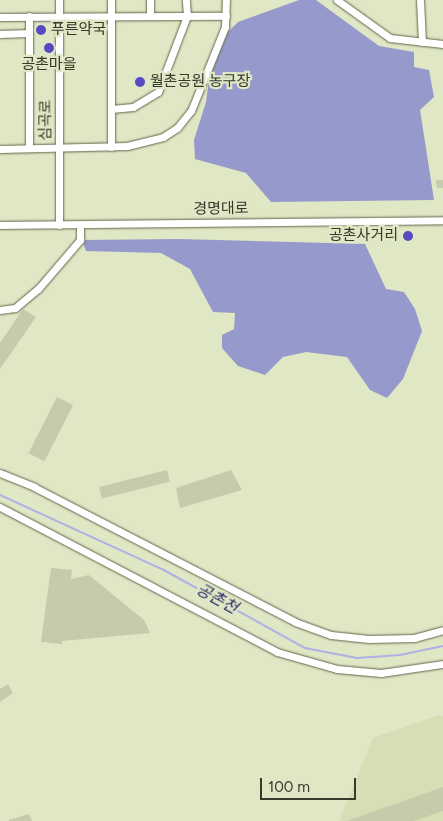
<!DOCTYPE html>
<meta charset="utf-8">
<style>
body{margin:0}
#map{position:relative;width:443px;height:821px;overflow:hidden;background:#dfe7c5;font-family:Figtree,"Noto Sans KR",sans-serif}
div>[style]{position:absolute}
.built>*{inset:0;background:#d5deb5}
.forest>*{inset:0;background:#9699cb}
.stream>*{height:2px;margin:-1px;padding:0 1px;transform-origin:1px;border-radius:1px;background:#afb1e5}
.building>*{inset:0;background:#c5ccab;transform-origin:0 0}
.roads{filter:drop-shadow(0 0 1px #61674a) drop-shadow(0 0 1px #61674a)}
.minor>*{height:7px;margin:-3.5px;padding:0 3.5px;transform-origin:3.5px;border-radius:3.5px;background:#fff}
.dots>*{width:14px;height:14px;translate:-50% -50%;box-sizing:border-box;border:2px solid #dfe7c5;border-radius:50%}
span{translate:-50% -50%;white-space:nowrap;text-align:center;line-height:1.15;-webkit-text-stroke:4.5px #dfe7c5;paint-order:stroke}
.poi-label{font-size:15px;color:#36392c}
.left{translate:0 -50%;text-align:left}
.right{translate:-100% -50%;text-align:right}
.street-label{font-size:15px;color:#36392c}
.water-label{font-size:16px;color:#2b2663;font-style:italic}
.scale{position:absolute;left:260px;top:778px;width:96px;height:22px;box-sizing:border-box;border:2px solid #36392c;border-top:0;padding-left:6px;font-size:15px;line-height:18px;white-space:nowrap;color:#36392c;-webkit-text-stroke:4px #dfe7c5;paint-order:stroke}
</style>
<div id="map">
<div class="built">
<div style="clip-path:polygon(439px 715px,443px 717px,443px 821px,339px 821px,373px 738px)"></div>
</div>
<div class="forest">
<div style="clip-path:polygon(299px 0,316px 0,379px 46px,414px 52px,414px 67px,429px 70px,434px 97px,420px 110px,434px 200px,271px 202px,246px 173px,195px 159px,194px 140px,206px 102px,209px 79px,228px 32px,238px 22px)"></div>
<div style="clip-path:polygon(178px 239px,365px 244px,386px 289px,404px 292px,415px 309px,422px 331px,403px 379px,387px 398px,370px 390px,347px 357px,306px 352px,283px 357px,265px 375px,238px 366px,222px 348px,222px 335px,234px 329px,235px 313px,213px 312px,190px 269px,161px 253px,86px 251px,82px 240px)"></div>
</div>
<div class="stream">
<div style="left:0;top:495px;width:178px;rotate:24.6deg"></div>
<div style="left:162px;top:569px;width:163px;rotate:28.9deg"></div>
<div style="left:305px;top:648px;width:53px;rotate:10.9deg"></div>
<div style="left:357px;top:658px;width:43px;rotate:-4deg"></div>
<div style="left:400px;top:655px;width:44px;rotate:-11.8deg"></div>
</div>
<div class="building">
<div style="clip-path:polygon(436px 180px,443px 180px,443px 188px,437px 188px)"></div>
<div style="clip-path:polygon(23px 309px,36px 317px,0 369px,0 343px)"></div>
<div style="left:57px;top:397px;width:18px;height:63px;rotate:27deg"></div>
<div style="left:167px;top:470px;width:12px;height:70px;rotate:76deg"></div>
<div style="clip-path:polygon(231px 470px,242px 490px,180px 508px,176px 488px)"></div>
<div style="clip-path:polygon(51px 568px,72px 570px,71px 579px,89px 575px,144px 620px,150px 633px,62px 641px,62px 644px,41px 642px)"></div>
<div style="clip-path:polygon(8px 684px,13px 693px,0 702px,0 689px)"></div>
<div style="clip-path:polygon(443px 787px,443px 811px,414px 821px,347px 821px)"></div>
<div style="clip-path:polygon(29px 814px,32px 821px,9px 821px,9px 820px)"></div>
</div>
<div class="roads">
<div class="minor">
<div style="left:150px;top:0;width:15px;rotate:90deg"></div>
<div style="left:337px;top:0;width:65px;rotate:35.6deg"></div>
<div style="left:390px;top:38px;width:53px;rotate:6.5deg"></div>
<div style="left:420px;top:0;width:42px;rotate:87.3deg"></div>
<div style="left:29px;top:16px;width:132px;rotate:90deg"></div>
<div style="left:0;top:17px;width:226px;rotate:-0.3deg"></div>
<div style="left:0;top:34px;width:29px;rotate:-2deg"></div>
<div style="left:111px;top:109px;width:22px;rotate:-5deg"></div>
<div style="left:133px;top:107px;width:29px;rotate:-31deg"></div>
<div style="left:158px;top:92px;width:81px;rotate:-69.1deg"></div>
<div style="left:187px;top:16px;width:16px;rotate:-94deg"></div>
<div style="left:111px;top:147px;width:147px;rotate:-90deg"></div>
<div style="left:0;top:149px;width:127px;rotate:-1.4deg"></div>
<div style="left:127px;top:146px;width:37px;rotate:-14deg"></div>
<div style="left:163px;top:137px;width:17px;rotate:-33deg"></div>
<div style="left:177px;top:128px;width:22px;rotate:-51deg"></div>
<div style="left:191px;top:111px;width:91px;rotate:-68deg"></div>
<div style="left:225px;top:27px;width:27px;rotate:-88deg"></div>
<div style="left:0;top:225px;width:443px;rotate:-0.6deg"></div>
<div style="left:59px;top:225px;width:225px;rotate:-90deg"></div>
<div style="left:0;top:310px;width:15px;rotate:-8deg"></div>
<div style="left:15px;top:308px;width:30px;rotate:-40deg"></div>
<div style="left:38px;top:289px;width:65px;rotate:-49.4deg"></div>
<div style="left:80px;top:240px;width:15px;rotate:-90deg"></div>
<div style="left:0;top:473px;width:37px;rotate:22deg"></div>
<div style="left:34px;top:487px;width:294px;rotate:27.3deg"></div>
<div style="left:295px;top:622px;width:38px;rotate:20deg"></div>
<div style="left:331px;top:635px;width:38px;rotate:6deg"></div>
<div style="left:369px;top:639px;width:45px;rotate:-1.3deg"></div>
<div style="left:414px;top:638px;width:30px;rotate:-15deg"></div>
<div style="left:0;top:507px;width:313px;rotate:27.6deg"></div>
<div style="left:277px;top:652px;width:62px;rotate:15.8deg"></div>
<div style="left:337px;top:669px;width:44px;rotate:5.2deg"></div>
<div style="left:381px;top:673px;width:63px;rotate:-8.3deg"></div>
</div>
</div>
<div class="dots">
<div style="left:41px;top:30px;background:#5649c1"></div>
<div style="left:49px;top:48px;background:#5649c1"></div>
<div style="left:140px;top:82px;background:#5649c1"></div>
<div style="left:408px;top:236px;background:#5649c1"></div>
</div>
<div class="poi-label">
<span class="left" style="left:51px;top:30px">푸른약국</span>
<span style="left:49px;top:65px">공촌마을</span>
<span class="left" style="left:150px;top:82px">월촌공원 농구장</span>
<span class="right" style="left:398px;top:236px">공촌사거리</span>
</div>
<div class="street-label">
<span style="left:46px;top:120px;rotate:-90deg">심곡로</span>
<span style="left:221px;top:209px;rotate:-1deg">경명대로</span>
</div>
<div class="water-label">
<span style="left:217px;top:599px;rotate:29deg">공촌천</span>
</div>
<div class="scale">100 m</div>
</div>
